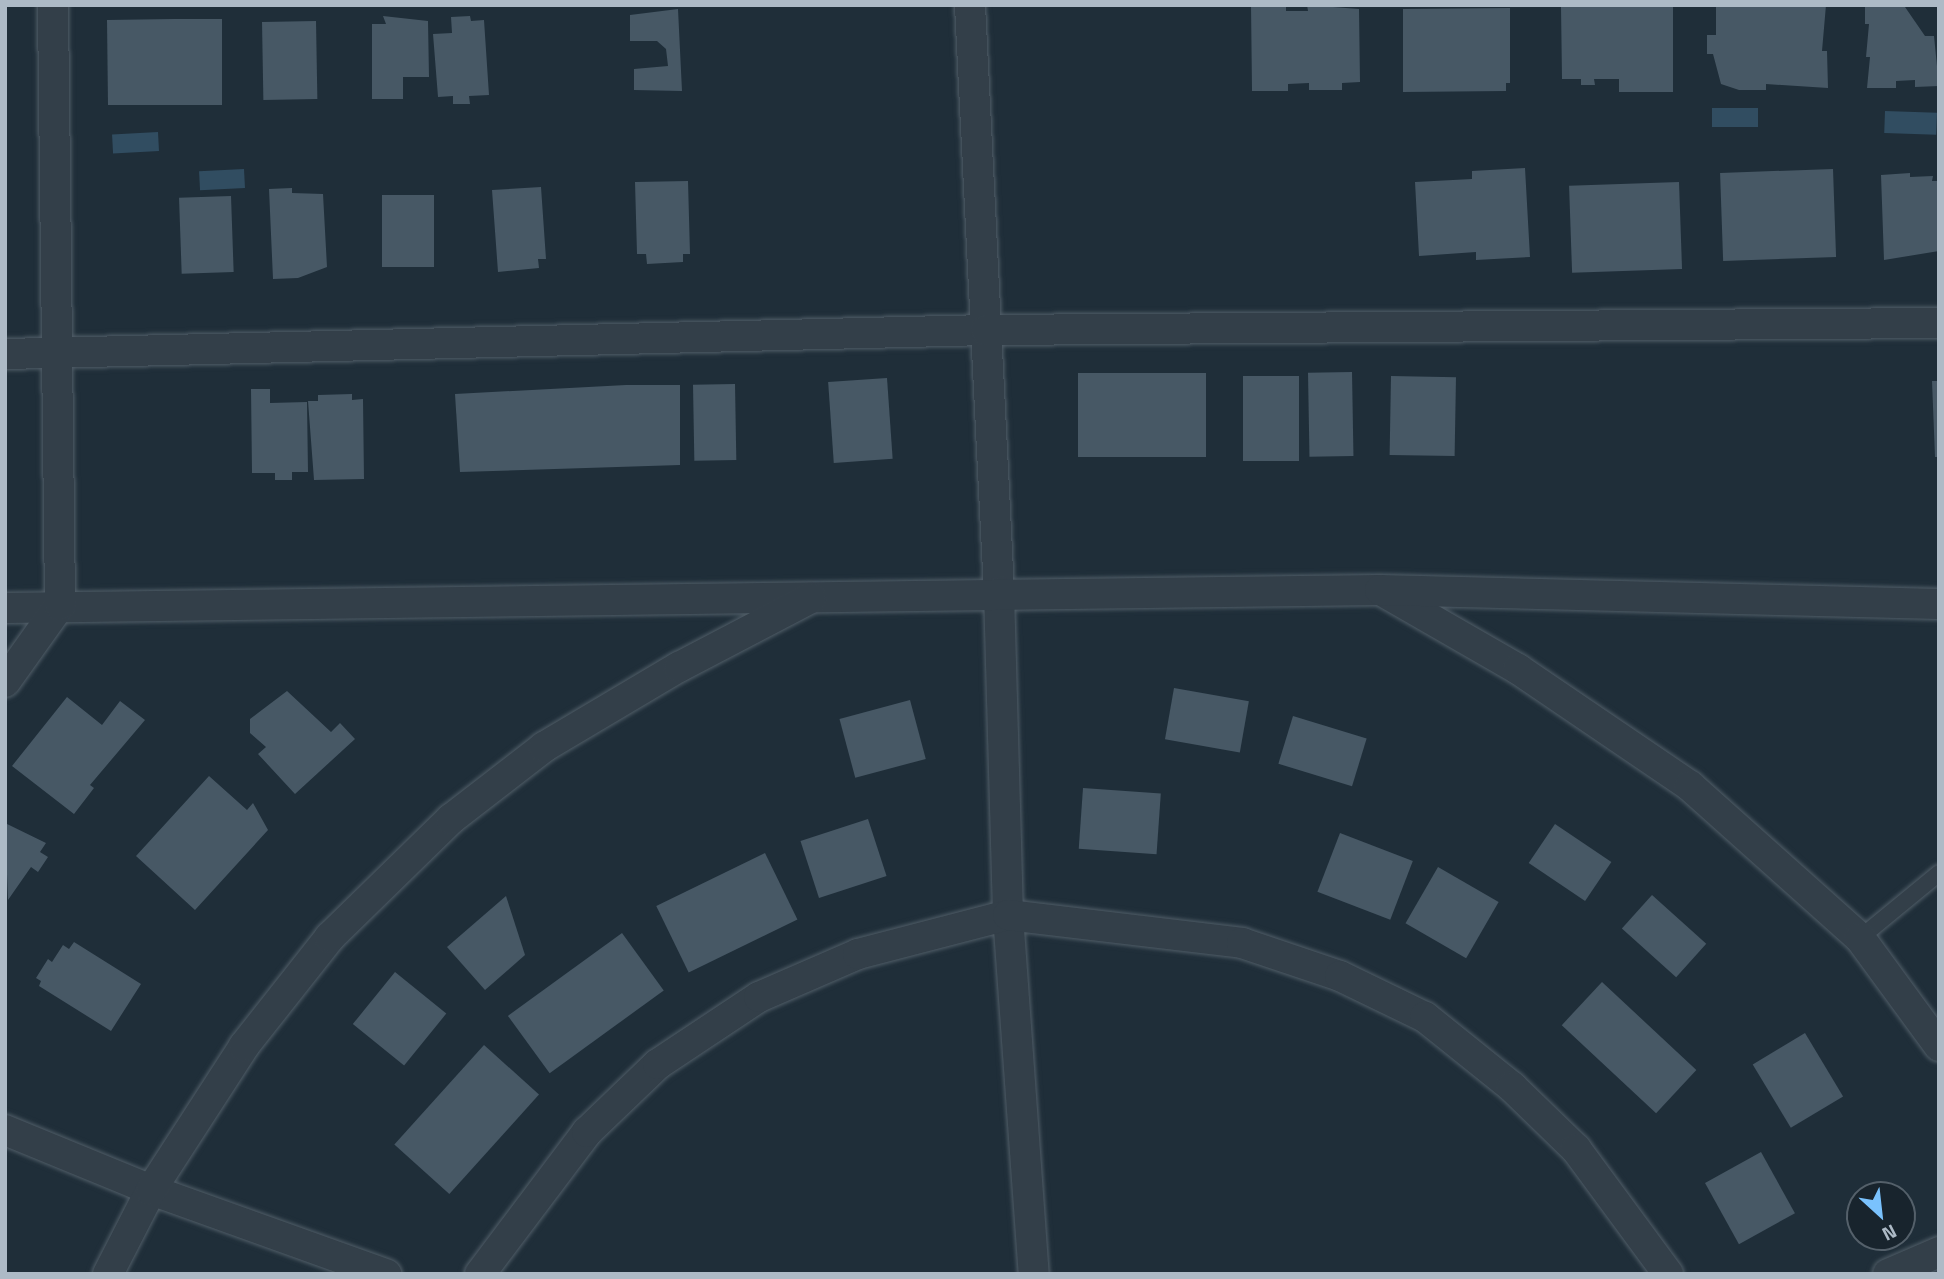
<!DOCTYPE html>
<style>
body{margin:0}
#map{position:relative;width:1944px;height:1279px;overflow:hidden;background:#1f2e39;font-family:"Titillium Web",sans-serif}
div>[style]{position:absolute}
.water>*{inset:0;background:#314d61;transform-origin:0 0}
.building>*{inset:0;background:#475865;transform-origin:0 0}
.roads{filter:drop-shadow(0 0 2px #505d67) drop-shadow(0 0 2px #505d67)}
.lane>*{height:16px;margin:-8px;padding:0 8px;transform-origin:8px;border-radius:8px;background:#333f49}
.street>*{height:30px;margin:-15px;padding:0 15px;transform-origin:15px;border-radius:15px;background:#333f49}
span{translate:-50% -50%;white-space:nowrap;text-align:center;line-height:1.15;-webkit-text-stroke:5px #18242d;paint-order:stroke}
.frame{position:absolute;inset:0;border:7px solid #adbac6;pointer-events:none}
.north{position:absolute;left:1846px;top:1181px;width:70px;height:70px;box-sizing:border-box;background:#18242d;border:2px solid #54606a;border-radius:50%;rotate:153deg;font-size:19px;font-weight:700;line-height:28px;text-align:center;color:#adbac6}
.north::after{content:'';display:block;margin:auto;width:24px;height:32px;background:#7ac2fd;clip-path:polygon(50% 0,100% 100%,50% 72%,0 100%)}
</style>
<div id="map">
<div class="water">
<div style="left:1712px;top:108px;width:46px;height:19px"></div>
<div style="left:1885px;top:111px;width:52px;height:22px;rotate:2deg"></div>
<div style="left:158px;top:132px;width:19px;height:46px;rotate:87deg"></div>
<div style="left:244px;top:169px;width:19px;height:45px;rotate:87deg"></div>
</div>
<div class="building">
<div style="clip-path:polygon(1251px 5px,1286px 5px,1286px 11px,1308px 11px,1307px 5px,1359px 9px,1360px 82px,1342px 83px,1342px 90px,1309px 90px,1309px 83px,1288px 84px,1288px 91px,1252px 91px)"></div>
<div style="clip-path:polygon(1716px 5px,1826px 5px,1822px 51px,1827px 51px,1828px 88px,1766px 84px,1766px 90px,1739px 90px,1721px 84px,1713px 54px,1707px 54px,1707px 35px,1716px 35px)"></div>
<div style="clip-path:polygon(1865px 5px,1905px 7px,1925px 36px,1934px 36px,1939px 86px,1915px 87px,1915px 80px,1896px 81px,1896px 88px,1867px 88px,1870px 57px,1866px 57px,1869px 24px,1865px 24px)"></div>
<div style="clip-path:polygon(1673px 6px,1673px 92px,1619px 92px,1619px 79px,1594px 79px,1595px 85px,1581px 85px,1581px 79px,1562px 79px,1561px 7px)"></div>
<div style="clip-path:polygon(1510px 8px,1510px 83px,1506px 83px,1506px 91px,1403px 92px,1403px 9px)"></div>
<div style="clip-path:polygon(678px 9px,682px 91px,634px 90px,634px 69px,668px 66px,666px 49px,657px 41px,630px 41px,630px 15px)"></div>
<div style="clip-path:polygon(383px 16px,428px 21px,429px 77px,403px 77px,403px 99px,372px 99px,372px 24px,386px 24px)"></div>
<div style="clip-path:polygon(470px 16px,471px 21px,484px 20px,489px 95px,469px 96px,470px 104px,453px 104px,453px 96px,438px 97px,433px 34px,452px 33px,451px 17px)"></div>
<div style="clip-path:polygon(174px 19px,222px 19px,222px 105px,108px 105px,107px 20px)"></div>
<div style="left:316px;top:21px;width:78px;height:54px;rotate:89deg"></div>
<div style="clip-path:polygon(1525px 168px,1530px 257px,1476px 260px,1476px 252px,1419px 256px,1415px 182px,1472px 179px,1472px 171px)"></div>
<div style="left:1833px;top:169px;width:88px;height:113px;rotate:88deg"></div>
<div style="clip-path:polygon(1910px 173px,1910px 177px,1933px 176px,1932px 181px,1939px 181px,1939px 251px,1884px 260px,1881px 175px)"></div>
<div style="clip-path:polygon(688px 181px,690px 254px,683px 254px,683px 262px,647px 264px,646px 254px,637px 254px,635px 182px)"></div>
<div style="left:1679px;top:182px;width:87px;height:110px;rotate:88deg"></div>
<div style="clip-path:polygon(541px 187px,546px 259px,538px 259px,539px 268px,498px 272px,492px 190px)"></div>
<div style="clip-path:polygon(292px 188px,292px 193px,323px 194px,327px 267px,298px 278px,273px 279px,269px 189px)"></div>
<div style="left:382px;top:195px;width:52px;height:72px"></div>
<div style="left:231px;top:196px;width:76px;height:52px;rotate:88deg"></div>
<div style="left:1352px;top:372px;width:84px;height:44px;rotate:89deg"></div>
<div style="left:1206px;top:373px;width:84px;height:128px;rotate:90deg"></div>
<div style="left:1243px;top:376px;width:56px;height:85px"></div>
<div style="left:1391px;top:376px;width:65px;height:79px;rotate:1deg"></div>
<div style="left:887px;top:378px;width:81px;height:59px;rotate:86deg"></div>
<div style="clip-path:polygon(1932px 381px,1939px 381px,1939px 457px,1935px 457px)"></div>
<div style="left:735px;top:384px;width:76px;height:42px;rotate:89deg"></div>
<div style="clip-path:polygon(626px 385px,680px 385px,680px 465px,460px 472px,455px 394px)"></div>
<div style="clip-path:polygon(251px 389px,270px 389px,270px 403px,307px 402px,308px 472px,292px 472px,292px 480px,275px 480px,275px 473px,252px 473px)"></div>
<div style="clip-path:polygon(352px 394px,352px 400px,363px 399px,364px 479px,314px 480px,308px 401px,318px 401px,318px 395px)"></div>
<div style="left:1174px;top:688px;width:76px;height:52px;rotate:10deg"></div>
<div style="clip-path:polygon(287px 691px,331px 732px,340px 723px,355px 739px,295px 794px,258px 754px,266px 747px,250px 733px,250px 719px)"></div>
<div style="clip-path:polygon(67px 697px,102px 725px,120px 701px,145px 720px,90px 785px,94px 788px,74px 814px,12px 766px)"></div>
<div style="left:910px;top:700px;width:61px;height:73px;rotate:75deg"></div>
<div style="left:1293px;top:716px;width:77px;height:50px;rotate:17deg"></div>
<div style="clip-path:polygon(209px 776px,247px 810px,253px 803px,268px 830px,195px 910px,136px 856px)"></div>
<div style="left:1083px;top:788px;width:78px;height:61px;rotate:4deg"></div>
<div style="left:868px;top:819px;width:60px;height:71px;rotate:72deg"></div>
<div style="clip-path:polygon(5px 823px,46px 843px,40px 852px,48px 857px,38px 872px,31px 867px,8px 900px)"></div>
<div style="left:1555px;top:824px;width:68px;height:47px;rotate:34deg"></div>
<div style="left:1340px;top:833px;width:78px;height:63px;rotate:21deg"></div>
<div style="left:765px;top:853px;width:74px;height:121px;rotate:64deg"></div>
<div style="left:1438px;top:867px;width:70px;height:65px;rotate:30deg"></div>
<div style="left:1652px;top:895px;width:73px;height:45px;rotate:42deg"></div>
<div style="clip-path:polygon(506px 896px,525px 955px,485px 990px,447px 947px)"></div>
<div style="left:622px;top:933px;width:71px;height:141px;rotate:54deg"></div>
<div style="clip-path:polygon(74px 942px,141px 984px,111px 1031px,39px 986px,41px 981px,36px 978px,48px 959px,52px 962px,63px 945px,69px 949px)"></div>
<div style="left:395px;top:972px;width:66px;height:67px;rotate:39deg"></div>
<div style="left:1602px;top:982px;width:129px;height:59px;rotate:43deg"></div>
<div style="left:1805px;top:1033px;width:74px;height:61px;rotate:59deg"></div>
<div style="left:484px;top:1045px;width:74px;height:134px;rotate:42deg"></div>
<div style="left:1761px;top:1152px;width:70px;height:64px;rotate:61deg"></div>
</div>
<div class="roads">
<div class="lane">
<div style="left:1860px;top:938px;width:102px;rotate:-39.4deg"></div>
</div>
<div class="street">
<div style="left:970px;top:5px;width:588px;rotate:87.17deg"></div>
<div style="left:999px;top:592px;width:323px;rotate:88.4deg"></div>
<div style="left:1008px;top:915px;width:360px;rotate:85.9deg"></div>
<div style="left:5px;top:354px;width:981px;rotate:-1.4deg"></div>
<div style="left:986px;top:330px;width:953px;rotate:-0.42deg"></div>
<div style="left:1384px;top:592px;width:155px;rotate:29.9deg"></div>
<div style="left:1518px;top:669px;width:208px;rotate:34.2deg"></div>
<div style="left:1690px;top:786px;width:228px;rotate:41.8deg"></div>
<div style="left:1860px;top:938px;width:134px;rotate:53.8deg"></div>
<div style="left:5px;top:608px;width:1375px;rotate:-0.75deg"></div>
<div style="left:1380px;top:590px;width:559px;rotate:1.43deg"></div>
<div style="left:5px;top:682px;width:95px;rotate:-54.5deg"></div>
<div style="left:60px;top:605px;width:600px;rotate:-90.67deg"></div>
<div style="left:5px;top:1130px;width:158px;rotate:22.3deg"></div>
<div style="left:151px;top:1190px;width:250px;rotate:19.7deg"></div>
<div style="left:108px;top:1274px;width:94px;rotate:-62.9deg"></div>
<div style="left:151px;top:1190px;width:171px;rotate:-57.1deg"></div>
<div style="left:244px;top:1046px;width:139px;rotate:-51.7deg"></div>
<div style="left:330px;top:937px;width:169px;rotate:-44.3deg"></div>
<div style="left:451px;top:819px;width:118px;rotate:-37.7deg"></div>
<div style="left:544px;top:747px;width:157px;rotate:-30.7deg"></div>
<div style="left:679px;top:667px;width:149px;rotate:-27.6deg"></div>
<div style="left:480px;top:1274px;width:178px;rotate:-53deg"></div>
<div style="left:587px;top:1132px;width:98px;rotate:-43.8deg"></div>
<div style="left:658px;top:1064px;width:121px;rotate:-33.6deg"></div>
<div style="left:759px;top:997px;width:108px;rotate:-23.5deg"></div>
<div style="left:858px;top:954px;width:155px;rotate:-14.6deg"></div>
<div style="left:1008px;top:915px;width:236px;rotate:6.8deg"></div>
<div style="left:1242px;top:943px;width:103px;rotate:18.6deg"></div>
<div style="left:1340px;top:976px;width:94px;rotate:25.8deg"></div>
<div style="left:1425px;top:1017px;width:112px;rotate:38.8deg"></div>
<div style="left:1512px;top:1087px;width:89px;rotate:44.1deg"></div>
<div style="left:1576px;top:1149px;width:155px;rotate:53.6deg"></div>
<div style="left:1888px;top:1274px;width:56px;rotate:-23.3deg"></div>
</div>
</div>
<div class="frame"></div>
<div class="north">N</div>
</div>
